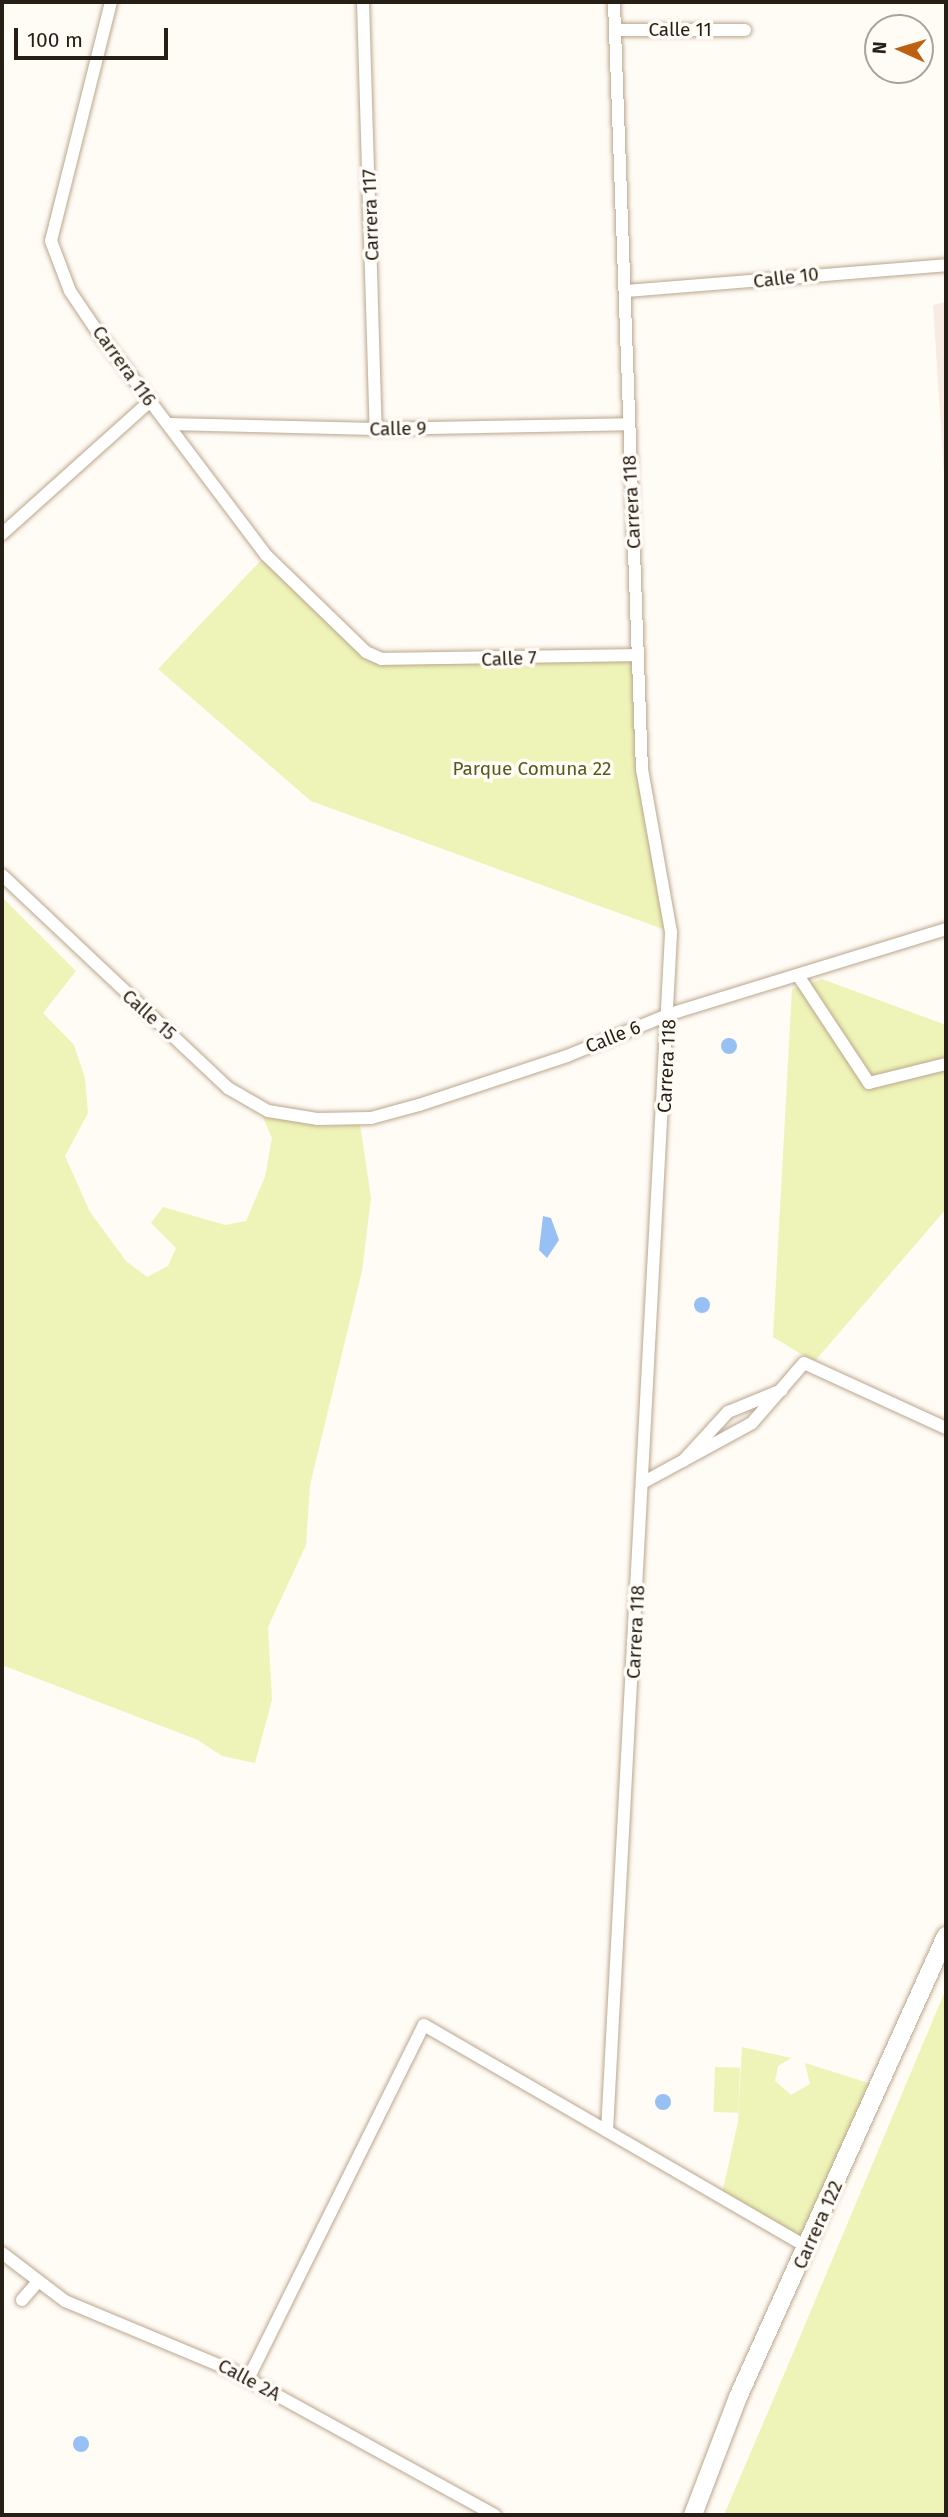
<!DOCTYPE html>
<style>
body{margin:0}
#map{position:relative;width:948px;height:2517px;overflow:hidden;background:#fffbf5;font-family:"Fira Sans",sans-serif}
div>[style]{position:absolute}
.education>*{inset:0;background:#f8ebe3}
.green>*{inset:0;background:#eef4b7;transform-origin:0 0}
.water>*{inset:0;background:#97c1f5}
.round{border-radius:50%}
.roads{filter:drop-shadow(0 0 2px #baa78d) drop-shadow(0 0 2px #baa78d)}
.street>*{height:12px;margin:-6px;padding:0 6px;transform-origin:6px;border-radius:6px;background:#fff}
.secondary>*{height:18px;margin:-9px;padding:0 9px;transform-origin:9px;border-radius:9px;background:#fff}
span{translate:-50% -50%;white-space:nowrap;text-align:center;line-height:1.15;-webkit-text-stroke:7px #fffbf5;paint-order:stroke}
.street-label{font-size:19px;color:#261f15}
.park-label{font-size:19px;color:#575a1c}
.frame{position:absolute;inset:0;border:4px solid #261f15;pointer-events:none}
.north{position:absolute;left:864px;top:14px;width:70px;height:70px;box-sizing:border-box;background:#fffbf5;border:2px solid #a8a39b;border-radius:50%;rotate:274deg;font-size:19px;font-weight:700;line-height:28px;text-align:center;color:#261f15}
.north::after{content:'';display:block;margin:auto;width:24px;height:32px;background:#bd6012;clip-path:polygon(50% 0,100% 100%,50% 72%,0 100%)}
.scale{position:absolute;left:14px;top:28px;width:154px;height:32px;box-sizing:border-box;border:4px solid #261f15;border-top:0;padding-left:9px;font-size:21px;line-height:24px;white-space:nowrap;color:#261f15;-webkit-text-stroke:5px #fffbf5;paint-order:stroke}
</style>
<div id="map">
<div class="education">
<div style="clip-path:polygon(946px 302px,946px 505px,933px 305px)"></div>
</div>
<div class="green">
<div style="clip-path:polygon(266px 555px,382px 659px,637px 655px,642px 770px,671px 932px,311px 801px,158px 669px)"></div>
<div style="clip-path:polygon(2px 897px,76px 971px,43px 1013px,74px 1045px,85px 1078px,88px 1113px,65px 1156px,90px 1212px,126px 1261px,147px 1277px,168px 1266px,176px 1248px,151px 1223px,163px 1207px,225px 1225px,246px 1221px,265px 1177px,272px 1138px,262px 1115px,322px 1127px,360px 1124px,371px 1198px,362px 1271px,310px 1485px,306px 1545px,268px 1627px,272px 1700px,255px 1763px,222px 1756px,198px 1740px,2px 1665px)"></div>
<div style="clip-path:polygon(822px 979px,946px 1025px,946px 1209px,814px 1362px,773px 1337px,792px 989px)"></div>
<div style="clip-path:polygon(946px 1989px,946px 2515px,724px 2515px,791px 2358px)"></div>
<div style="clip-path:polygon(742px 2047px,791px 2058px,778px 2066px,775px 2081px,791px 2095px,810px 2084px,805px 2063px,878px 2086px,808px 2248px,721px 2198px,738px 2122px)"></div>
<div style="left:715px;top:2067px;width:25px;height:45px;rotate:2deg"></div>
</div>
<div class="water">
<div class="round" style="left:721px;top:1038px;width:16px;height:16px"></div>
<div style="clip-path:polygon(543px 1216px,551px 1218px,559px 1240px,547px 1258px,539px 1250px)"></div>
<div class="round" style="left:694px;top:1297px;width:16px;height:16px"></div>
<div class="round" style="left:655px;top:2094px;width:16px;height:16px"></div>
<div class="round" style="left:73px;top:2436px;width:16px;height:16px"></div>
</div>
<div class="roads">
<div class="street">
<div style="left:111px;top:2px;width:246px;rotate:104.1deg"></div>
<div style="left:51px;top:241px;width:53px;rotate:69.2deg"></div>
<div style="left:70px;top:291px;width:45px;rotate:56deg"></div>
<div style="left:95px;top:328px;width:284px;rotate:53deg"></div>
<div style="left:266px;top:555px;width:139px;rotate:44.1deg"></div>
<div style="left:366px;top:652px;width:17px;rotate:24deg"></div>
<div style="left:382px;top:659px;width:255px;rotate:-0.9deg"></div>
<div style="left:363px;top:2px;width:427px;rotate:88.3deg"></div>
<div style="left:615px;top:30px;width:130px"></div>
<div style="left:626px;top:291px;width:321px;rotate:-4.6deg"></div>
<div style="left:169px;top:424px;width:207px;rotate:1.4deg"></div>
<div style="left:376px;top:429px;width:252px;rotate:-1.1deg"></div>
<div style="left:2px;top:534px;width:198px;rotate:-41.9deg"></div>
<div style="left:2px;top:875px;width:311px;rotate:43.3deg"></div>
<div style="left:228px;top:1088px;width:46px;rotate:29.9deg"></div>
<div style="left:268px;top:1111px;width:51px;rotate:9.1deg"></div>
<div style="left:318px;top:1119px;width:53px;rotate:-1.1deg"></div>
<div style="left:371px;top:1118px;width:50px;rotate:-15.2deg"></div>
<div style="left:419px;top:1105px;width:156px;rotate:-18.3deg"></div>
<div style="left:567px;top:1056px;width:111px;rotate:-22.2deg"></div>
<div style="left:670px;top:1014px;width:289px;rotate:-17.1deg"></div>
<div style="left:799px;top:977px;width:127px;rotate:56.6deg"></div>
<div style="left:869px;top:1083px;width:79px;rotate:-13.9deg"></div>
<div style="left:683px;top:1461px;width:67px;rotate:-47.4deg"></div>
<div style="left:728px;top:1412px;width:58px;rotate:-22.2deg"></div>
<div style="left:644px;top:1482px;width:123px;rotate:-28.6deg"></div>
<div style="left:752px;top:1423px;width:79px;rotate:-49.1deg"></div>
<div style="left:804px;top:1363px;width:156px;rotate:24.6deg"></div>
<div style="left:607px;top:2131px;width:1201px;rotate:-86.94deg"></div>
<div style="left:671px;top:932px;width:165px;rotate:-100.1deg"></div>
<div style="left:642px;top:770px;width:769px;rotate:-92.09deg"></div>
<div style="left:2px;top:2253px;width:79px;rotate:37.3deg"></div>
<div style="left:65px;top:2301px;width:180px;rotate:22.6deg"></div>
<div style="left:231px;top:2370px;width:301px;rotate:28.8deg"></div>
<div style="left:22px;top:2300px;width:21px;rotate:-49deg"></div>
<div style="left:248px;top:2379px;width:395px;rotate:-63.6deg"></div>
<div style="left:424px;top:2025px;width:444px;rotate:30.1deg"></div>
</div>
<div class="secondary">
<div style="left:693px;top:2515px;width:126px;rotate:-69.1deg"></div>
<div style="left:738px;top:2397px;width:506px;rotate:-65.72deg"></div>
</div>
</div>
<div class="street-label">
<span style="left:680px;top:30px">Calle 11</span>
<span style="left:371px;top:215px;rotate:-92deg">Carrera 117</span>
<span style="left:786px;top:278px;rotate:-7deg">Calle 10</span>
<span style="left:124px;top:366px;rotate:54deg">Carrera 116</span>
<span style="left:398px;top:429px;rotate:-1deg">Calle 9</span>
<span style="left:632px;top:502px;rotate:-93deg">Carrera 118</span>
<span style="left:509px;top:659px;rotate:-2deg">Calle 7</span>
<span style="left:149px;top:1015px;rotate:42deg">Calle 15</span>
<span style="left:613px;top:1037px;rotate:-22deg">Calle 6</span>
<span style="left:667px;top:1066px;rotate:-87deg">Carrera 118</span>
<span style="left:636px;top:1632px;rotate:-87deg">Carrera 118</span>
<span style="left:818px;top:2225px;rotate:-66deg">Carrera 122</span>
<span style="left:249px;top:2380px;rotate:28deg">Calle 2A</span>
</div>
<div class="park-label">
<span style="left:532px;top:769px">Parque Comuna 22</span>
</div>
<div class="frame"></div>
<div class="north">N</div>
<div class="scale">100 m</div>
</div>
